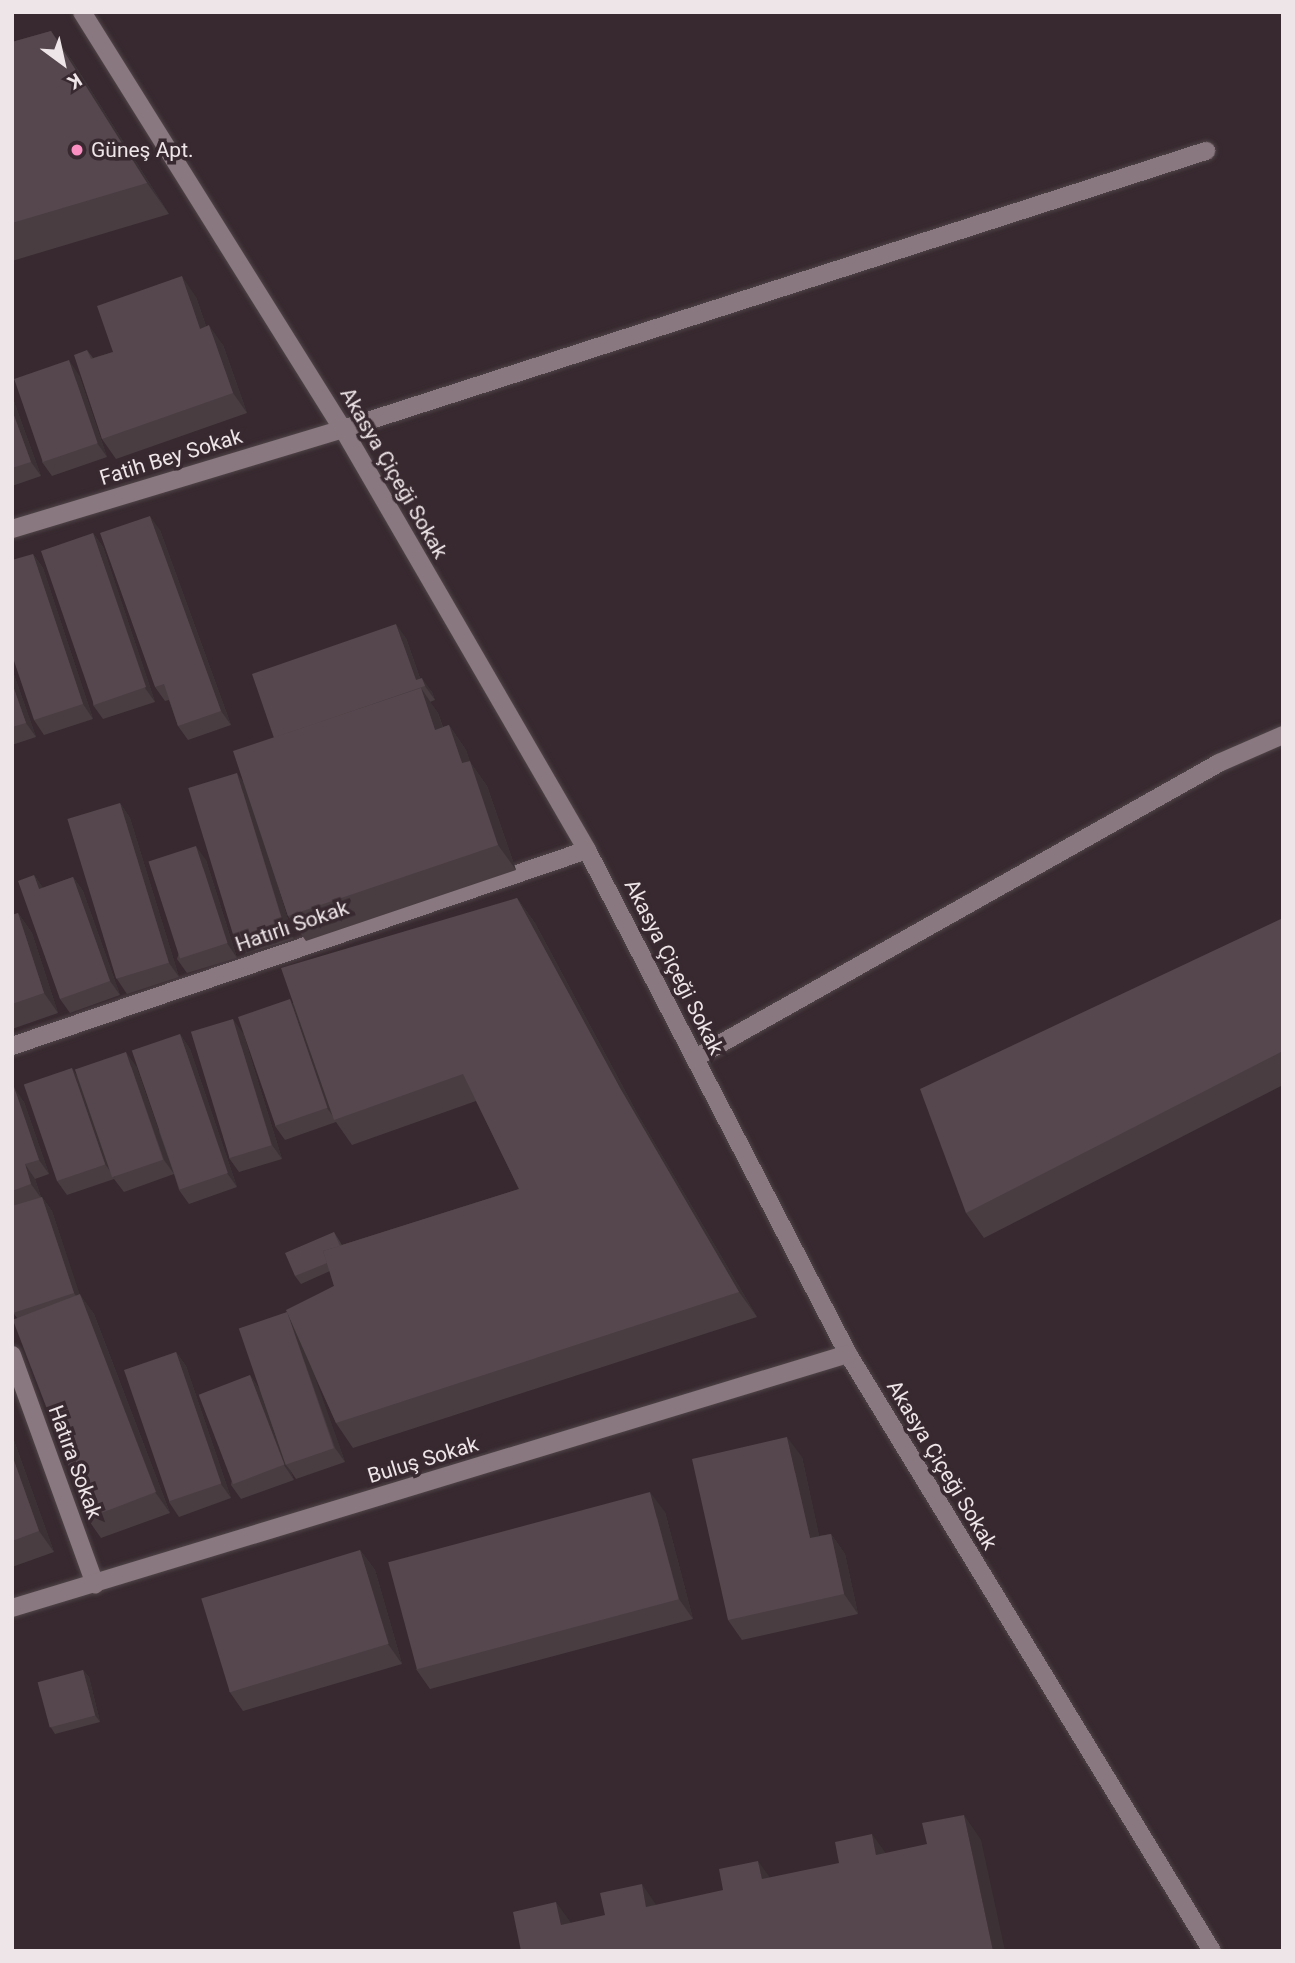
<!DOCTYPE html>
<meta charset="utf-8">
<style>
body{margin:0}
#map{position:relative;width:1295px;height:1963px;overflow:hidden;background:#37292f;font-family:Roboto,sans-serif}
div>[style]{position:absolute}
.roads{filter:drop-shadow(0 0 2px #504549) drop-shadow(0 0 2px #504549)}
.minor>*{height:18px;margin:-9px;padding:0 9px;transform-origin:9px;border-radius:9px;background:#89787f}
.wall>*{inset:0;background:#493d42}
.shaded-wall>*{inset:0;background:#3c3236}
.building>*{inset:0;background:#55474d;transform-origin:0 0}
.dots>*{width:19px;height:19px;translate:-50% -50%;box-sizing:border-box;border:4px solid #37292f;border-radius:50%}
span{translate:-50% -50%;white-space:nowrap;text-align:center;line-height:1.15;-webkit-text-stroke:7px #37292f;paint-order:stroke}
.poi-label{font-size:21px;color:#eee5e8}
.left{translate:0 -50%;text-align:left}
.street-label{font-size:21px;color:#eee5e8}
.frame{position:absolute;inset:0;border:14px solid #eee5e8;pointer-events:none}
.north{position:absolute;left:28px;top:28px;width:70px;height:70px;-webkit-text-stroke:5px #37292f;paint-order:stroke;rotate:147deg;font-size:19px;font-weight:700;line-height:28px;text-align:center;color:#eee5e8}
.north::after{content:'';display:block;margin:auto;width:24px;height:32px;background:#eee5e8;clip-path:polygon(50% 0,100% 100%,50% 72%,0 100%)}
</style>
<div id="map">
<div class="roads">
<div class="minor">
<div style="left:82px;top:12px;width:492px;rotate:58deg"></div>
<div style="left:343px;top:429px;width:487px;rotate:59.9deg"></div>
<div style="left:587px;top:850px;width:568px;rotate:62.62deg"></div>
<div style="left:848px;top:1354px;width:699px;rotate:58.63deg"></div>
<div style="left:12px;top:529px;width:346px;rotate:-16.8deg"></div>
<div style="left:343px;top:429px;width:907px;rotate:-17.86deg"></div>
<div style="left:12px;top:1046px;width:607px;rotate:-18.82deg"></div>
<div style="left:695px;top:1058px;width:601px;rotate:-29.38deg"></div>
<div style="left:1219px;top:763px;width:70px;rotate:-23.6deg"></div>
<div style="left:12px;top:1355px;width:244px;rotate:70.1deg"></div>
<div style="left:12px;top:1608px;width:874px;rotate:-16.9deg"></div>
</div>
</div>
<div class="wall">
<div style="clip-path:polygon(51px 31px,73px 62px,169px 214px,12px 261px,12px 42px)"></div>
<div style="clip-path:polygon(196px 297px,206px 326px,223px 345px,247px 413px,116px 459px,102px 439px,87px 350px,93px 358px,113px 352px)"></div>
<div style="clip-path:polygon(79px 375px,107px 457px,52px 476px,42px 462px)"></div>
<div style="clip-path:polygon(12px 396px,41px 476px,12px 486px)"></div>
<div style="clip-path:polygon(160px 530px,231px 725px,188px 740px,178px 726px,169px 700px,165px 701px,155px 687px)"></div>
<div style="clip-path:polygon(93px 533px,103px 547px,155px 702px,103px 719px,93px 705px)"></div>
<div style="clip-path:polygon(33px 554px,43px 568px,93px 719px,44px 735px,34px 720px)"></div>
<div style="clip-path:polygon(406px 638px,420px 678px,432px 692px,435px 700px,430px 702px,438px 713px,443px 727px,449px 725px,466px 750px,470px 762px,487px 786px,516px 870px,306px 941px,288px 916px,271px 865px,294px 939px,245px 954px,235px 940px,243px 781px)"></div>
<div style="clip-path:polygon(12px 669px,36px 737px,12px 745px)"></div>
<div style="clip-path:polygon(120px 803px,130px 818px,179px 977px,127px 994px,117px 979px)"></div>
<div style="clip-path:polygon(206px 860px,237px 958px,187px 973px,177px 959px)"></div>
<div style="clip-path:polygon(34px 875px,43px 888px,73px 877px,83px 891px,120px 995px,70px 1013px,60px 999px)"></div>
<div style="clip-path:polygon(517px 898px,535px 923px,637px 1113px,757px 1317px,353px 1448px,336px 1423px,312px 1370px,345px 1462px,296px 1479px,290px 1470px,294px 1480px,241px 1499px,231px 1485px,250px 1375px,260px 1390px,287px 1312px,334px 1286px,330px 1271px,301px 1284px,295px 1276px,334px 1232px,342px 1245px,519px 1189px,476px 1101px,352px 1145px,336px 1122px,285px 1140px,275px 1126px,293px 1003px)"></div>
<div style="clip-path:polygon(18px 913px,32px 933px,58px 1013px,12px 1029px,12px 915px)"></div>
<div style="clip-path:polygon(1283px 918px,1283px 1085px,984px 1238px,966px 1213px)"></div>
<div style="clip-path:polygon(243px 1033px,282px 1159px,239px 1172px,229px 1158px)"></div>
<div style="clip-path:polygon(180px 1034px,190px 1049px,237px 1187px,189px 1204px,179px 1190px,174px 1174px,124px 1192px,114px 1179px,67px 1195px,57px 1181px,78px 1076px,136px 1066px,159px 1132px)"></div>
<div style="clip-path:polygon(12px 1088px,24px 1102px,49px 1174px,35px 1179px,41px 1197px,42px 1197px,52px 1211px,79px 1294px,94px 1314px,170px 1513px,101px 1538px,87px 1518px,17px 1318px,12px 1311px)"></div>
<div style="clip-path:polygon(176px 1352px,186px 1366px,231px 1498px,179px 1517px,169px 1502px)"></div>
<div style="clip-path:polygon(12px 1435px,54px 1552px,12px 1567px)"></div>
<div style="clip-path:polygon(802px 1457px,819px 1536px,831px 1534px,845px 1554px,858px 1614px,742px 1640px,728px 1620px)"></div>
<div style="clip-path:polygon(665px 1512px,693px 1619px,430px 1689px,416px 1669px)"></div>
<div style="clip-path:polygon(360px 1550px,375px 1570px,402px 1664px,243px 1711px,229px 1691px)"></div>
<div style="clip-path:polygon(83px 1670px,89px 1677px,100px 1722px,55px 1734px,50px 1726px)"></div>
</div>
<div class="shaded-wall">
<div style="clip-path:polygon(51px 31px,73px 62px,169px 214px,147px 183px)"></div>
<div style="clip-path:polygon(182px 276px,196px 297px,214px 349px,200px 329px)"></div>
<div style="clip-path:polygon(209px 325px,223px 345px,247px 413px,233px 393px)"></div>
<div style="clip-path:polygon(69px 360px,79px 375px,107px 457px,97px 443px)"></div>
<div style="clip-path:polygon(12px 396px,41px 476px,31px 462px,12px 410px)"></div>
<div style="clip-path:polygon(150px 516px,160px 530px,231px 725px,221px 711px)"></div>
<div style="clip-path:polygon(93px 533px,103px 547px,155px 702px,145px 688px)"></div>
<div style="clip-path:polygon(33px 554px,43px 568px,93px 719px,83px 704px)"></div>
<div style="clip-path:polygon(396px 624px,406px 638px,423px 687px,416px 680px)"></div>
<div style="clip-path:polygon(12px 669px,36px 737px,26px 723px,12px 683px)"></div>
<div style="clip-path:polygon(422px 678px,432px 692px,435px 700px,425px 686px)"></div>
<div style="clip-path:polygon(421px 688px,438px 713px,452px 755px,435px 730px)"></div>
<div style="clip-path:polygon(449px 725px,466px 750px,470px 762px,487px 786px,516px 870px,498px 845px,462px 763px)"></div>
<div style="clip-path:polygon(237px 773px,247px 787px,294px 939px,284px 925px)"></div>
<div style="clip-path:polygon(120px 803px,130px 818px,179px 977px,169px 963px)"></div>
<div style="clip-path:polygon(196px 846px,206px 860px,237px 958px,227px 943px)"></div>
<div style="clip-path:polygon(34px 875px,44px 889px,39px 889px)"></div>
<div style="clip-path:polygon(73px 877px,83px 891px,120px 995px,110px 981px)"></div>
<div style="clip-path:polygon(517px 898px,535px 923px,637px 1113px,757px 1317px,739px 1292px,620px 1088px)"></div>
<div style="clip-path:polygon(18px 913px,32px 933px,58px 1013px,44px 993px)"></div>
<div style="clip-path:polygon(290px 999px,300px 1014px,335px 1119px,327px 1108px)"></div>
<div style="clip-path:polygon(233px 1019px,243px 1033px,282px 1159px,272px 1145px)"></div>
<div style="clip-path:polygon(180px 1034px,190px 1049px,237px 1187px,227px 1173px)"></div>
<div style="clip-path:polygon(126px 1052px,136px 1066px,174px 1174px,164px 1160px)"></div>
<div style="clip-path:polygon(72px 1068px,82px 1083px,115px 1178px,105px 1164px)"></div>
<div style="clip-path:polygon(14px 1087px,24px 1102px,49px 1174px,39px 1160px)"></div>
<div style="clip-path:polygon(25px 1164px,35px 1179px,41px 1198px,31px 1184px)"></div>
<div style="clip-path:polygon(42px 1197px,52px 1211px,84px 1307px,74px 1293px)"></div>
<div style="clip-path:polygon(80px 1294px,94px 1314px,170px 1513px,155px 1492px)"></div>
<div style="clip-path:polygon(287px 1312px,297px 1326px,345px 1462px,335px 1448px)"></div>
<div style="clip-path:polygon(176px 1352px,186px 1366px,231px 1498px,221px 1484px)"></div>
<div style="clip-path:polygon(250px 1375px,260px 1390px,286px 1465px,290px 1470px,294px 1480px,284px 1465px)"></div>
<div style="clip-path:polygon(12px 1435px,54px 1552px,39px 1531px,12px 1455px)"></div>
<div style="clip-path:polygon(787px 1437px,802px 1457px,824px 1558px,810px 1538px)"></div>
<div style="clip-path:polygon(650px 1492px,665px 1512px,693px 1619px,679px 1599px)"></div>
<div style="clip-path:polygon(831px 1534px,845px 1554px,858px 1614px,844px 1594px)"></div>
<div style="clip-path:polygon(360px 1550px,375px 1570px,402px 1664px,388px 1644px)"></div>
<div style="clip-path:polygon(83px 1670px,89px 1677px,100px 1722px,95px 1715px)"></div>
<div style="clip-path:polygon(964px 1815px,981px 1840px,1005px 1951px,993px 1951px)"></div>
<div style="clip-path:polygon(872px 1834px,890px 1859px,876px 1855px)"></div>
<div style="clip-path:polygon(758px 1861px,776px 1886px,762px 1879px)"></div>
<div style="clip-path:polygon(642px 1884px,659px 1909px,646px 1907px)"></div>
<div style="clip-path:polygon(556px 1902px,574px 1927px,561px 1925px)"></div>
</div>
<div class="building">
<div style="clip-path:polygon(51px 31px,147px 183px,12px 223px,12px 42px)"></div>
<div style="clip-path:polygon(182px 276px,200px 329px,209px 325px,233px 393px,102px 439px,74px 355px,87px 350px,91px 359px,113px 352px,97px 306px)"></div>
<div style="left:69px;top:360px;width:88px;height:58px;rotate:71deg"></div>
<div style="clip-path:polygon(12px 410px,31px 462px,12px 468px)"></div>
<div style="clip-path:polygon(150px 516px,221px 711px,178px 726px,164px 684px,155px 687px,100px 533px)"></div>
<div style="left:93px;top:533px;width:163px;height:55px;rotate:71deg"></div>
<div style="clip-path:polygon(33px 554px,83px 704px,34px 720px,12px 655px,12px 560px)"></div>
<div style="clip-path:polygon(396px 624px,416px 680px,422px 678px,425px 686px,274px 738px,252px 674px)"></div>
<div style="clip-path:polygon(12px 683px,26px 723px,12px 727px)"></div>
<div style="clip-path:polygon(421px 688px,435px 730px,449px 725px,462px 763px,470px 761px,498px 845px,288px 916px,233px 751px)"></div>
<div style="left:237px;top:773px;width:159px;height:51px;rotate:73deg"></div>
<div style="left:120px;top:803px;width:167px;height:55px;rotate:73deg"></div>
<div style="left:196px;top:846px;width:102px;height:50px;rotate:72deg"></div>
<div style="clip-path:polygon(34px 875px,39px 889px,73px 877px,110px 981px,60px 999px,18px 881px)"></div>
<div style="clip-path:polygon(517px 898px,620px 1088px,739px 1292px,336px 1423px,286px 1310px,334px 1286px,323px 1251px,519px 1189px,463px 1074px,334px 1120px,281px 968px)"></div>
<div style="clip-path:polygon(18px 913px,44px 993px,12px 1004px,12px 915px)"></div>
<div style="clip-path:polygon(1283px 918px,1283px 1051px,966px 1213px,920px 1089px)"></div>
<div style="left:290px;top:999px;width:115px;height:55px;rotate:71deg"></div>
<div style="left:233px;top:1019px;width:132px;height:44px;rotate:73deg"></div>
<div style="left:180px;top:1034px;width:147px;height:51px;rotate:71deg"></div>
<div style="left:126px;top:1052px;width:114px;height:54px;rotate:71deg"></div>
<div style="left:72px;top:1068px;width:102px;height:51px;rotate:71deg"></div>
<div style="clip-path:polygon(14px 1087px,39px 1160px,25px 1164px,31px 1184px,12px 1191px,12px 1088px)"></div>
<div style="clip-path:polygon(42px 1197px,74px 1293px,13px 1313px,12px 1206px)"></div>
<div style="clip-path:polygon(334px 1232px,340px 1246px,323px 1251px,327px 1263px,295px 1276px,285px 1253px)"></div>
<div style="left:80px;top:1294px;width:212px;height:72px;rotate:69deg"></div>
<div style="left:287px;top:1312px;width:144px;height:51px;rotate:71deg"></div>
<div style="left:176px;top:1352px;width:139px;height:55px;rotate:71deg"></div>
<div style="left:250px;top:1375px;width:96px;height:55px;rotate:69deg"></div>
<div style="clip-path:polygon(787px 1437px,810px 1538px,831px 1534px,844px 1594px,728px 1620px,692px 1459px)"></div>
<div style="clip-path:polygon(12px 1455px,39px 1531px,12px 1541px)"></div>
<div style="left:650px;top:1492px;width:111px;height:271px;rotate:75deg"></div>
<div style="left:360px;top:1550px;width:98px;height:166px;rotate:73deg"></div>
<div style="left:83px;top:1670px;width:47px;height:47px;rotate:75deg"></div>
<div style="clip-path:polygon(964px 1815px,993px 1951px,521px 1951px,513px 1912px,556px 1902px,561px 1925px,605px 1915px,600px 1893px,642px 1884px,646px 1907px,723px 1890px,719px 1869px,758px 1861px,762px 1879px,839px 1863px,835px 1842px,872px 1834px,876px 1855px,927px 1844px,922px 1823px)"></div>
</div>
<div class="dots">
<div style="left:77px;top:150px;background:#fc8fc1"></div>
</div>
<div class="poi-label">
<span class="left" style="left:91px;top:150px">Güneş Apt.</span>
</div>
<div class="street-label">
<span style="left:171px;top:457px;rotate:-17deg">Fatih Bey Sokak</span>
<span style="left:394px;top:473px;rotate:60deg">Akasya Çiçeği Sokak</span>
<span style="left:292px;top:926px;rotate:-19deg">Hatırlı Sokak</span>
<span style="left:674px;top:967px;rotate:63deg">Akasya Çiçeği Sokak</span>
<span style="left:423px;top:1460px;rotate:-17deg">Buluş Sokak</span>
<span style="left:75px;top:1462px;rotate:70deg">Hatıra Sokak</span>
<span style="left:942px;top:1465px;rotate:59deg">Akasya Çiçeği Sokak</span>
</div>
<div class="frame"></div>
<div class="north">K</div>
</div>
